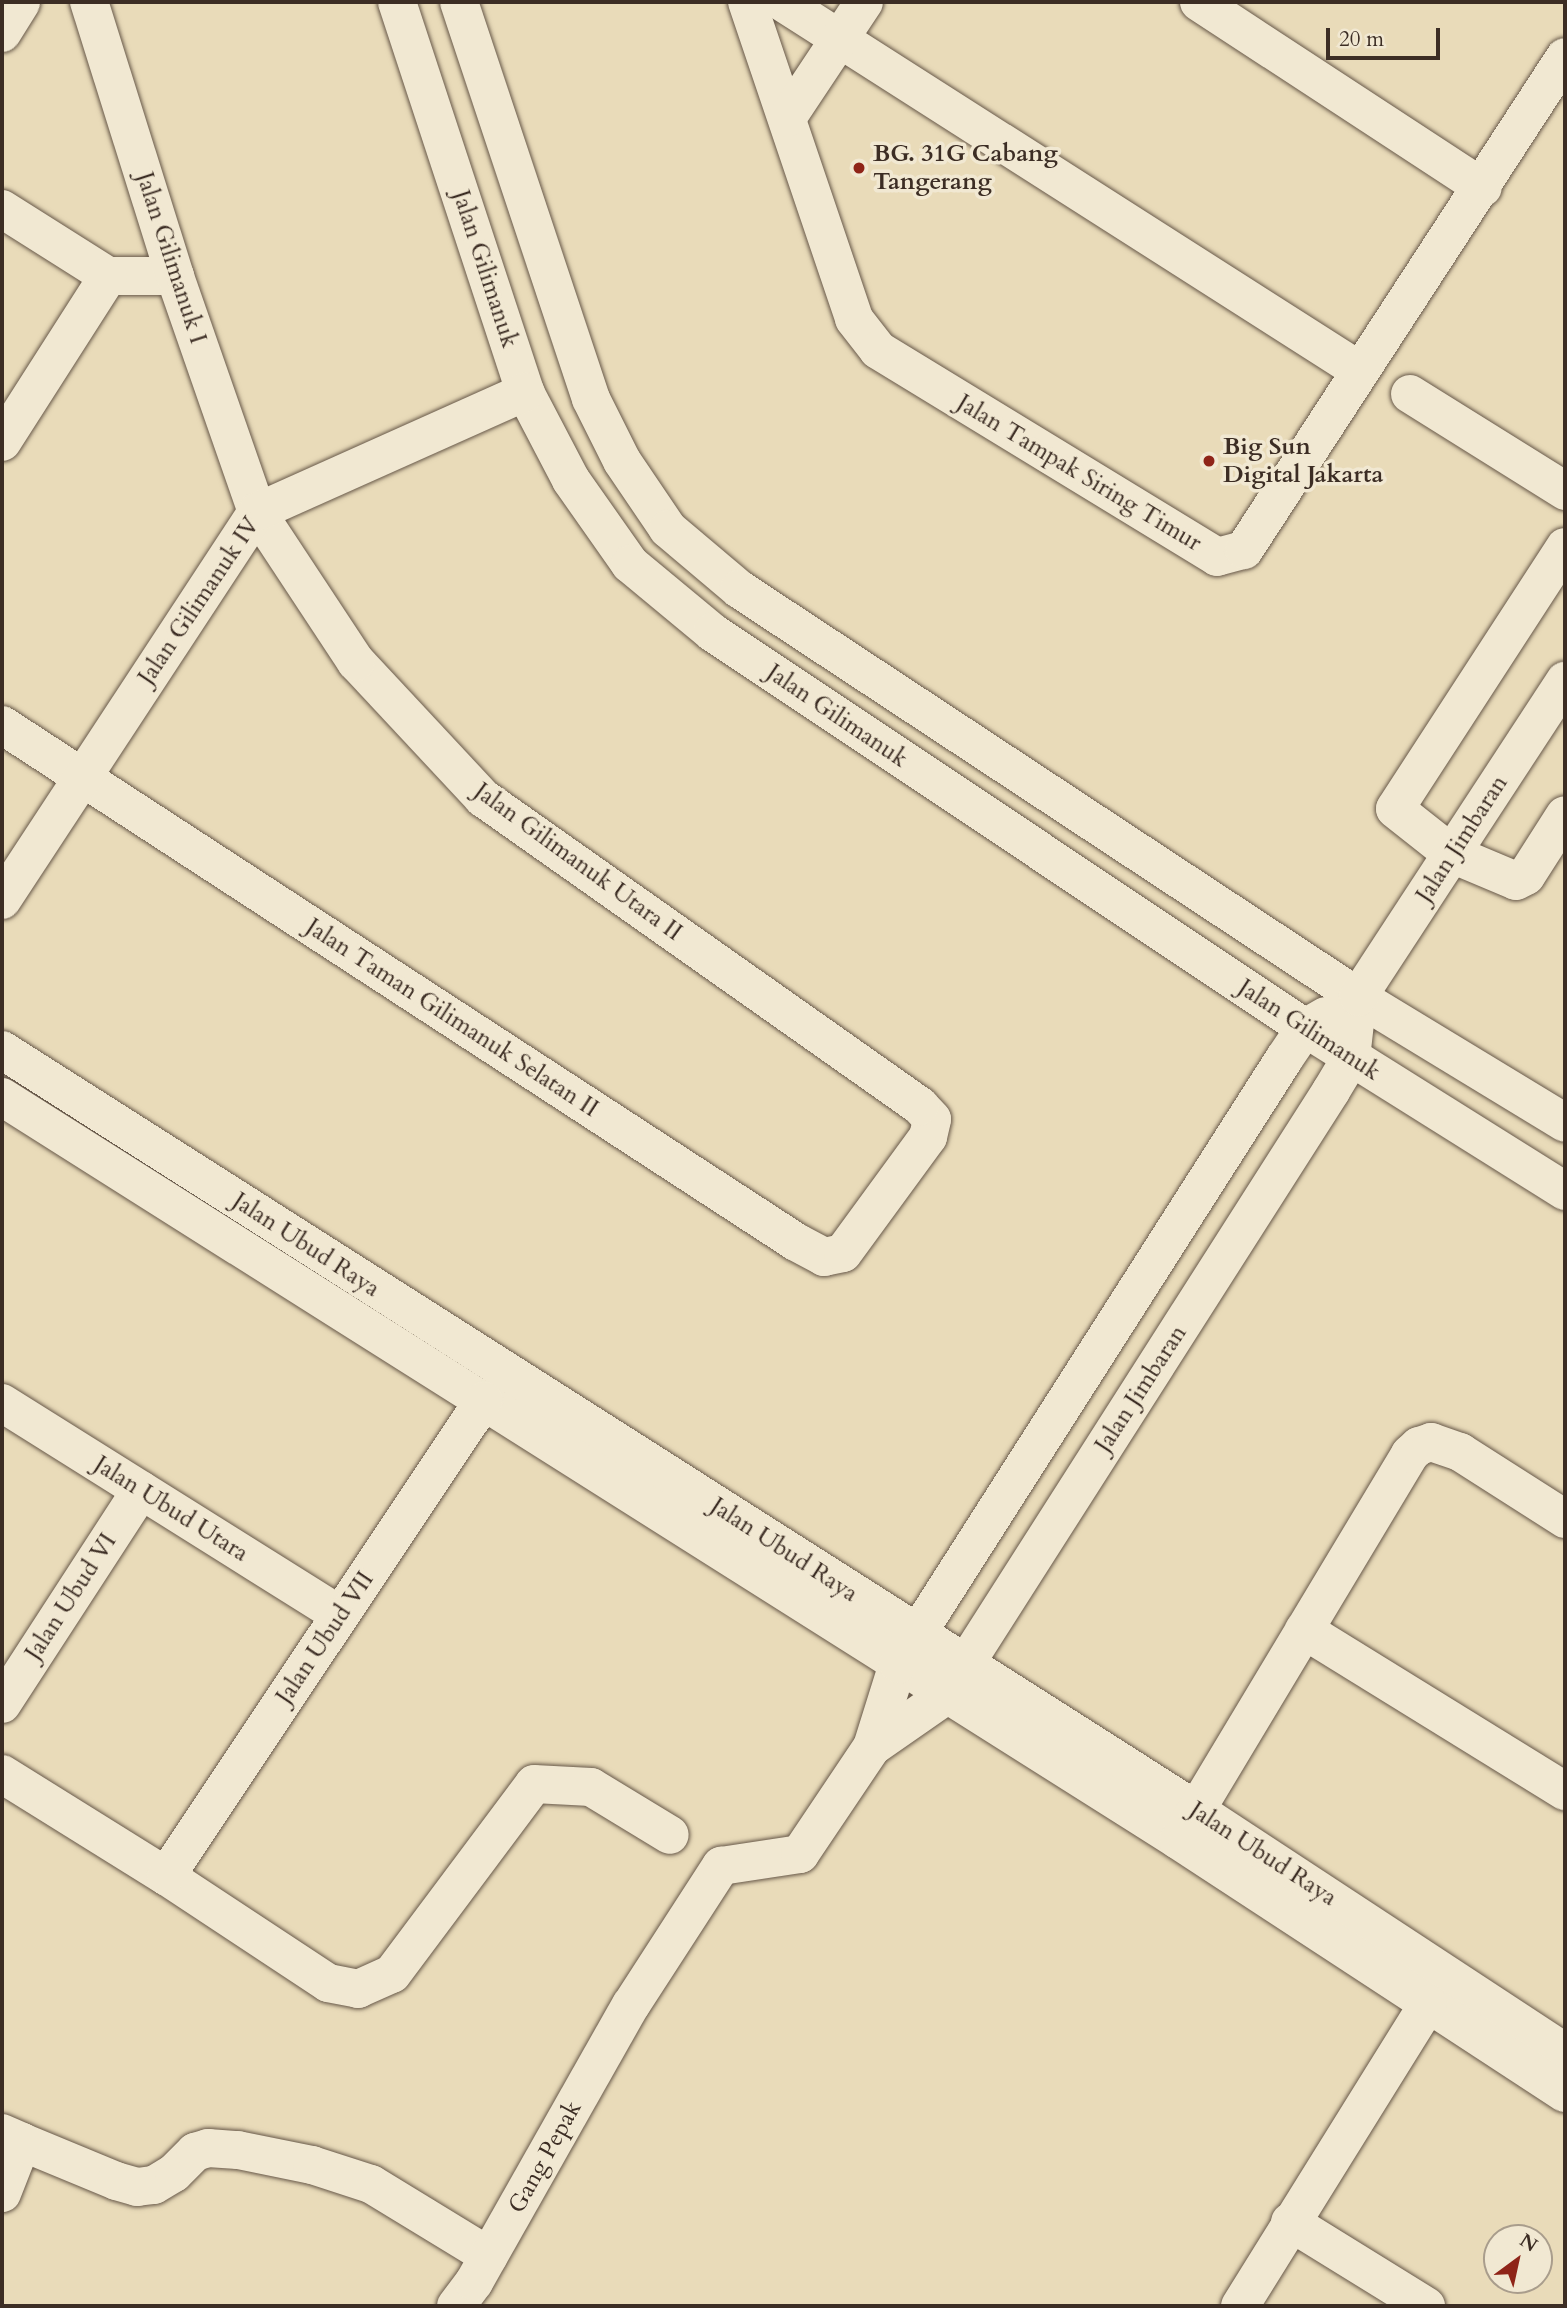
<!DOCTYPE html>
<style>
body{margin:0}
#map{position:relative;width:1567px;height:2308px;overflow:hidden;background:#e9dbb9;font-family:Cardo,serif}
div>[style]{position:absolute}
.roads{filter:drop-shadow(0 0 2px #675849) drop-shadow(0 0 2px #675849)}
.minor>*{height:38px;margin:-19px;padding:0 19px;transform-origin:19px;border-radius:19px;background:#f1e8d2}
.dots>*{width:19px;height:19px;translate:-50% -50%;box-sizing:border-box;border:4px solid #f1e8d2;border-radius:50%}
span{translate:-50% -50%;white-space:nowrap;text-align:center;line-height:1.15;-webkit-text-stroke:7px #f1e8d2;paint-order:stroke}
.poi-label{font-size:24px;color:#3c2d24;font-weight:700}
.left{translate:0 -50%;text-align:left}
.street-label{font-size:24px;color:#3c2d24}
.frame{position:absolute;inset:0;border:4px solid #3c2d24;pointer-events:none}
.north{position:absolute;left:1483px;top:2224px;width:70px;height:70px;box-sizing:border-box;background:#f1e8d2;border:2px solid #a99d8c;border-radius:50%;rotate:33deg;font-size:19px;font-weight:700;line-height:28px;text-align:center;color:#3c2d24}
.north::after{content:'';display:block;margin:auto;width:24px;height:32px;background:#8f2418;clip-path:polygon(50% 0,100% 100%,50% 72%,0 100%)}
.scale{position:absolute;left:1326px;top:28px;width:114px;height:32px;box-sizing:border-box;border:4px solid #3c2d24;border-top:0;padding-left:9px;font-size:21px;line-height:24px;white-space:nowrap;color:#3c2d24;-webkit-text-stroke:5px #f1e8d2;paint-order:stroke}
</style>
<div id="map">
<div class="roads">
<div class="minor">
<div style="left:397px;top:2px;width:410px;rotate:71.8deg"></div>
<div style="left:525px;top:392px;width:99px;rotate:62.4deg"></div>
<div style="left:571px;top:480px;width:103px;rotate:54.9deg"></div>
<div style="left:630px;top:564px;width:107px;rotate:39.7deg"></div>
<div style="left:712px;top:632px;width:713px;rotate:33.73deg"></div>
<div style="left:1305px;top:1028px;width:307px;rotate:32.1deg"></div>
<div style="left:459px;top:2px;width:418px;rotate:71.6deg"></div>
<div style="left:591px;top:399px;width:69px;rotate:63.4deg"></div>
<div style="left:622px;top:461px;width:82px;rotate:55.9deg"></div>
<div style="left:668px;top:529px;width:93px;rotate:40.2deg"></div>
<div style="left:739px;top:589px;width:741px;rotate:33.39deg"></div>
<div style="left:1358px;top:997px;width:242px;rotate:31.3deg"></div>
<div style="left:747px;top:2px;width:335px;rotate:71.3deg"></div>
<div style="left:854px;top:319px;width:39px;rotate:52deg"></div>
<div style="left:878px;top:350px;width:397px;rotate:31.4deg"></div>
<div style="left:1217px;top:557px;width:28px;rotate:-15deg"></div>
<div style="left:1244px;top:550px;width:588px;rotate:-56.93deg"></div>
<div style="left:782px;top:2px;width:686px;rotate:32.55deg"></div>
<div style="left:1199px;top:2px;width:339px;rotate:33.2deg"></div>
<div style="left:2px;top:33px;width:36px;rotate:-58deg"></div>
<div style="left:787px;top:118px;width:139px;rotate:-56.4deg"></div>
<div style="left:2px;top:209px;width:125px;rotate:32.3deg"></div>
<div style="left:108px;top:276px;width:67px"></div>
<div style="left:1410px;top:394px;width:183px;rotate:32deg"></div>
<div style="left:2px;top:442px;width:197px;rotate:-57.4deg"></div>
<div style="left:1565px;top:547px;width:312px;rotate:123deg"></div>
<div style="left:1395px;top:809px;width:73px;rotate:38.3deg"></div>
<div style="left:1452px;top:854px;width:69px;rotate:22.9deg"></div>
<div style="left:1516px;top:881px;width:11px;rotate:-27deg"></div>
<div style="left:1526px;top:876px;width:72px;rotate:-57.4deg"></div>
<div style="left:2px;top:725px;width:947px;rotate:33.07deg"></div>
<div style="left:796px;top:1242px;width:32px;rotate:28deg"></div>
<div style="left:824px;top:1257px;width:19px;rotate:-12deg"></div>
<div style="left:843px;top:1253px;width:144px;rotate:-53.8deg"></div>
<div style="left:928px;top:1137px;width:18px;rotate:-77deg"></div>
<div style="left:932px;top:1119px;width:18px;rotate:-133deg"></div>
<div style="left:920px;top:1106px;width:535px;rotate:-144.82deg"></div>
<div style="left:483px;top:798px;width:186px;rotate:-133deg"></div>
<div style="left:356px;top:662px;width:180px;rotate:-123.4deg"></div>
<div style="left:257px;top:512px;width:250px;rotate:-109.2deg"></div>
<div style="left:175px;top:276px;width:287px;rotate:-107.4deg"></div>
<div style="left:2px;top:900px;width:464px;rotate:-56.7deg"></div>
<div style="left:257px;top:512px;width:294px;rotate:-24.1deg"></div>
<div style="left:2px;top:1050px;width:1415px;rotate:32.48deg"></div>
<div style="left:1196px;top:1810px;width:441px;rotate:33.3deg"></div>
<div style="left:2px;top:1097px;width:1391px;rotate:32.28deg"></div>
<div style="left:1178px;top:1840px;width:462px;rotate:33.2deg"></div>
<div style="left:2px;top:1403px;width:399px;rotate:32.1deg"></div>
<div style="left:1304px;top:1630px;width:307px;rotate:31.7deg"></div>
<div style="left:2px;top:1704px;width:255px;rotate:-57deg"></div>
<div style="left:872px;top:1747px;width:89px;rotate:-34.9deg"></div>
<div style="left:945px;top:1696px;width:718px;rotate:-57.46deg"></div>
<div style="left:1331px;top:1091px;width:39px;rotate:-59deg"></div>
<div style="left:1351px;top:1058px;width:61px;rotate:-83.5deg"></div>
<div style="left:1358px;top:997px;width:378px;rotate:-56.8deg"></div>
<div style="left:2px;top:1774px;width:193px;rotate:31.9deg"></div>
<div style="left:166px;top:1876px;width:194px;rotate:33.4deg"></div>
<div style="left:328px;top:1983px;width:31px;rotate:11deg"></div>
<div style="left:358px;top:1989px;width:37px;rotate:-24deg"></div>
<div style="left:392px;top:1974px;width:237px;rotate:-53.2deg"></div>
<div style="left:534px;top:1784px;width:57px;rotate:3deg"></div>
<div style="left:591px;top:1787px;width:92px;rotate:31.3deg"></div>
<div style="left:1183px;top:1832px;width:441px;rotate:-59deg"></div>
<div style="left:1410px;top:1454px;width:12px;rotate:-42deg"></div>
<div style="left:1419px;top:1446px;width:13px;rotate:-18deg"></div>
<div style="left:1431px;top:1442px;width:31px;rotate:19deg"></div>
<div style="left:1460px;top:1452px;width:125px;rotate:32.5deg"></div>
<div style="left:166px;top:1876px;width:572px;rotate:-56.25deg"></div>
<div style="left:2px;top:2133px;width:22px;rotate:24deg"></div>
<div style="left:22px;top:2142px;width:55px;rotate:111.4deg"></div>
<div style="left:22px;top:2142px;width:102px;rotate:22.5deg"></div>
<div style="left:116px;top:2181px;width:22px;rotate:16deg"></div>
<div style="left:137px;top:2187px;width:17px;rotate:-7deg"></div>
<div style="left:154px;top:2185px;width:23px;rotate:-31deg"></div>
<div style="left:174px;top:2173px;width:30px;rotate:-45deg"></div>
<div style="left:195px;top:2152px;width:14px;rotate:-17deg"></div>
<div style="left:208px;top:2148px;width:30px;rotate:4deg"></div>
<div style="left:238px;top:2150px;width:76px;rotate:11.5deg"></div>
<div style="left:312px;top:2165px;width:62px;rotate:17.9deg"></div>
<div style="left:371px;top:2184px;width:138px;rotate:31.4deg"></div>
<div style="left:1290px;top:2222px;width:160px;rotate:31.7deg"></div>
<div style="left:456px;top:2306px;width:30px;rotate:-53deg"></div>
<div style="left:474px;top:2282px;width:318px;rotate:-60.5deg"></div>
<div style="left:631px;top:2005px;width:166px;rotate:-57.1deg"></div>
<div style="left:721px;top:1866px;width:80px;rotate:-8.6deg"></div>
<div style="left:800px;top:1854px;width:129px;rotate:-56.1deg"></div>
<div style="left:872px;top:1747px;width:87px;rotate:-72.6deg"></div>
<div style="left:898px;top:1664px;width:718px;rotate:-57.46deg"></div>
<div style="left:1284px;top:1059px;width:37px;rotate:-56deg"></div>
<div style="left:1305px;top:1028px;width:24px;rotate:-30deg"></div>
<div style="left:1240px;top:2306px;width:356px;rotate:-58.1deg"></div>
</div>
</div>
<div class="dots">
<div style="left:859px;top:168px;background:#8f2418"></div>
<div style="left:1209px;top:461px;background:#8f2418"></div>
</div>
<div class="poi-label">
<span class="left" style="left:873px;top:168px">BG. 31G Cabang<br>Tangerang</span>
<span class="left" style="left:1223px;top:461px">Big Sun<br>Digital Jakarta</span>
</div>
<div class="street-label">
<span style="left:171px;top:258px;rotate:72deg">Jalan Gilimanuk I</span>
<span style="left:485px;top:269px;rotate:72deg">Jalan Gilimanuk</span>
<span style="left:1079px;top:473px;rotate:31deg">Jalan Tampak Siring Timur</span>
<span style="left:199px;top:601px;rotate:-56deg">Jalan Gilimanuk IV</span>
<span style="left:837px;top:716px;rotate:34deg">Jalan Gilimanuk</span>
<span style="left:1462px;top:839px;rotate:-57deg">Jalan Jimbaran</span>
<span style="left:578px;top:862px;rotate:36deg">Jalan Gilimanuk Utara II</span>
<span style="left:452px;top:1018px;rotate:33deg">Jalan Taman Gilimanuk Selatan II</span>
<span style="left:1309px;top:1030px;rotate:33deg">Jalan Gilimanuk</span>
<span style="left:306px;top:1245px;rotate:33deg">Jalan Ubud Raya</span>
<span style="left:1141px;top:1389px;rotate:-57deg">Jalan Jimbaran</span>
<span style="left:171px;top:1509px;rotate:32deg">Jalan Ubud Utara</span>
<span style="left:784px;top:1550px;rotate:33deg">Jalan Ubud Raya</span>
<span style="left:71px;top:1597px;rotate:-57deg">Jalan Ubud VI</span>
<span style="left:325px;top:1638px;rotate:-56deg">Jalan Ubud VII</span>
<span style="left:1263px;top:1854px;rotate:33deg">Jalan Ubud Raya</span>
<span style="left:545px;top:2157px;rotate:-61deg">Gang Pepak</span>
</div>
<div class="frame"></div>
<div class="north">N</div>
<div class="scale">20 m</div>
</div>
